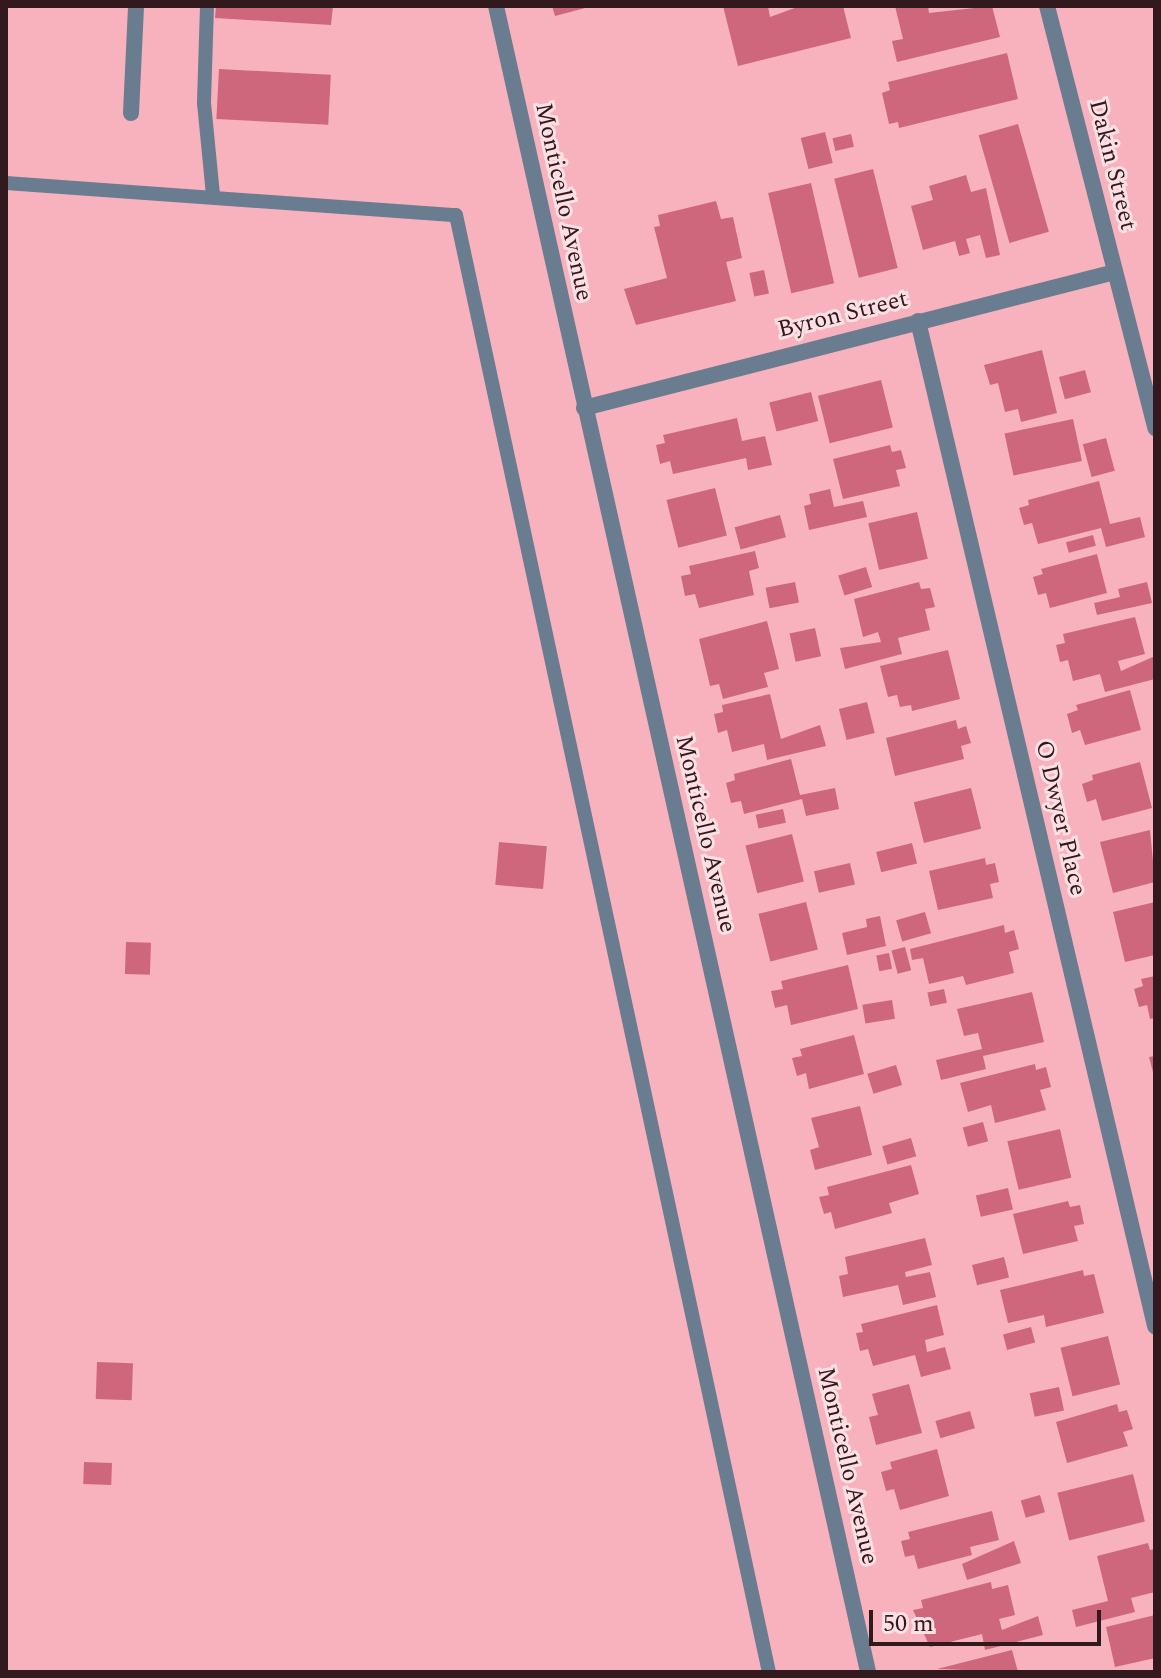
<!DOCTYPE html>
<style>
body{margin:0}
#map{position:relative;width:1161px;height:1678px;overflow:hidden;background:#f8b2bd;font-family:Spectral,serif}
div>[style]{position:absolute}
.building>*{inset:0;background:#cf677c;transform-origin:0 0}
.lane>*{height:14px;margin:-7px;padding:0 7px;transform-origin:7px;border-radius:7px;background:#6a7d90}
.street>*{height:16px;margin:-8px;padding:0 8px;transform-origin:8px;border-radius:8px;background:#6a7d90}
span{translate:-50% -50%;white-space:nowrap;text-align:center;line-height:1.15;-webkit-text-stroke:6px #fde0e4;paint-order:stroke}
.street-label{font-size:24px;color:#32191d}
.frame{position:absolute;inset:0;border:8px solid #32191d;pointer-events:none}
.scale{position:absolute;left:869px;top:1610px;width:232px;height:36px;box-sizing:border-box;border:4px solid #32191d;border-top:0;padding-left:10px;font-size:24px;line-height:28px;white-space:nowrap;color:#32191d;-webkit-text-stroke:6px #fde0e4;paint-order:stroke}
</style>
<div id="map">
<div class="building">
<div style="clip-path:polygon(216px 6px,333px 6px,331px 25px,215px 18px)"></div>
<div style="clip-path:polygon(552px 6px,589px 6px,589px 7px,555px 16px)"></div>
<div style="clip-path:polygon(723px 6px,768px 6px,770px 17px,800px 6px,843px 6px,851px 38px,738px 66px)"></div>
<div style="clip-path:polygon(895px 6px,928px 6px,929px 13px,992px 6px,1000px 37px,897px 62px,892px 41px,903px 39px)"></div>
<div style="clip-path:polygon(1007px 53px,1018px 99px,899px 128px,898px 122px,889px 124px,882px 93px,890px 90px,888px 82px)"></div>
<div style="left:219px;top:69px;width:112px;height:50px;rotate:3deg"></div>
<div style="left:1018px;top:124px;width:112px;height:41px;rotate:74deg"></div>
<div style="left:825px;top:132px;width:32px;height:25px;rotate:76deg"></div>
<div style="left:851px;top:134px;width:13px;height:19px;rotate:77deg"></div>
<div style="left:873px;top:169px;width:102px;height:40px;rotate:76deg"></div>
<div style="clip-path:polygon(966px 175px,971px 192px,986px 188px,1000px 255px,986px 258px,980px 235px,966px 239px,970px 253px,959px 256px,955px 241px,923px 250px,911px 206px,933px 200px,929px 186px)"></div>
<div style="left:811px;top:183px;width:103px;height:44px;rotate:77deg"></div>
<div style="clip-path:polygon(716px 201px,721px 219px,733px 217px,742px 258px,726px 262px,736px 301px,636px 325px,624px 289px,667px 278px,654px 227px,660px 226px,658px 215px)"></div>
<div style="left:764px;top:270px;width:24px;height:15px;rotate:78deg"></div>
<div style="clip-path:polygon(1042px 350px,1057px 413px,1021px 422px,1018px 409px,1005px 412px,998px 383px,990px 385px,984px 365px)"></div>
<div style="left:1085px;top:370px;width:23px;height:27px;rotate:75deg"></div>
<div style="left:881px;top:380px;width:49px;height:65px;rotate:76deg"></div>
<div style="left:811px;top:392px;width:30px;height:43px;rotate:76deg"></div>
<div style="clip-path:polygon(737px 418px,742px 441px,765px 436px,772px 465px,748px 470px,746px 458px,673px 474px,670px 461px,660px 464px,656px 445px,665px 443px,663px 435px)"></div>
<div style="left:1073px;top:419px;width:43px;height:70px;rotate:78deg"></div>
<div style="left:1106px;top:438px;width:34px;height:24px;rotate:75deg"></div>
<div style="clip-path:polygon(890px 445px,892px 452px,901px 450px,906px 468px,896px 470px,900px 486px,843px 499px,833px 459px)"></div>
<div style="clip-path:polygon(1099px 481px,1110px 524px,1140px 517px,1145px 537px,1106px 547px,1101px 528px,1038px 544px,1032px 523px,1024px 525px,1019px 508px,1029px 505px,1028px 500px)"></div>
<div style="left:715px;top:488px;width:49px;height:50px;rotate:76deg"></div>
<div style="clip-path:polygon(830px 489px,834px 507px,863px 501px,867px 517px,809px 530px,804px 506px,811px 504px,809px 494px)"></div>
<div style="left:917px;top:512px;width:48px;height:50px;rotate:77deg"></div>
<div style="left:780px;top:515px;width:23px;height:47px;rotate:75deg"></div>
<div style="left:1093px;top:535px;width:11px;height:28px;rotate:75deg"></div>
<div style="clip-path:polygon(755px 551px,759px 568px,749px 571px,754px 595px,699px 608px,695px 594px,685px 596px,681px 576px,691px 574px,689px 566px)"></div>
<div style="clip-path:polygon(1097px 554px,1107px 593px,1050px 608px,1046px 593px,1038px 595px,1033px 577px,1043px 574px,1041px 569px)"></div>
<div style="left:866px;top:567px;width:21px;height:29px;rotate:73deg"></div>
<div style="left:795px;top:582px;width:21px;height:30px;rotate:79deg"></div>
<div style="clip-path:polygon(919px 582px,921px 589px,930px 588px,935px 607px,925px 609px,930px 630px,898px 638px,902px 654px,845px 669px,840px 648px,881px 642px,878px 632px,863px 637px,854px 599px)"></div>
<div style="clip-path:polygon(1147px 582px,1152px 603px,1097px 615px,1094px 603px,1120px 597px,1118px 589px)"></div>
<div style="clip-path:polygon(1135px 617px,1145px 654px,1118px 661px,1121px 671px,1155px 656px,1155px 679px,1105px 692px,1100px 674px,1073px 681px,1068px 660px,1060px 662px,1056px 645px,1065px 643px,1063px 634px)"></div>
<div style="clip-path:polygon(767px 621px,779px 669px,764px 673px,768px 687px,723px 699px,719px 684px,710px 686px,699px 639px)"></div>
<div style="left:815px;top:628px;width:29px;height:26px;rotate:78deg"></div>
<div style="clip-path:polygon(948px 650px,960px 699px,912px 711px,911px 705px,900px 707px,897px 695px,888px 697px,880px 666px)"></div>
<div style="clip-path:polygon(1130px 690px,1141px 730px,1085px 745px,1080px 730px,1072px 733px,1067px 714px,1078px 710px,1076px 705px)"></div>
<div style="clip-path:polygon(770px 694px,781px 739px,820px 725px,826px 746px,767px 760px,764px 744px,732px 752px,727px 730px,718px 733px,714px 714px,723px 712px,722px 705px)"></div>
<div style="left:867px;top:702px;width:32px;height:29px;rotate:76deg"></div>
<div style="clip-path:polygon(956px 720px,958px 729px,966px 726px,971px 743px,961px 746px,964px 759px,895px 776px,886px 738px)"></div>
<div style="clip-path:polygon(791px 759px,800px 795px,835px 788px,839px 809px,806px 816px,802px 799px,744px 814px,741px 801px,731px 803px,726px 783px,735px 780px,734px 774px)"></div>
<div style="clip-path:polygon(1140px 762px,1152px 808px,1102px 821px,1096px 799px,1087px 802px,1082px 784px,1093px 780px,1092px 775px)"></div>
<div style="left:971px;top:788px;width:42px;height:59px;rotate:76deg"></div>
<div style="left:783px;top:809px;width:14px;height:28px;rotate:78deg"></div>
<div style="clip-path:polygon(1150px 830px,1155px 882px,1113px 893px,1100px 842px)"></div>
<div style="left:792px;top:834px;width:49px;height:48px;rotate:76deg"></div>
<div style="left:499px;top:842px;width:48px;height:43px;rotate:5deg"></div>
<div style="left:912px;top:843px;width:21px;height:37px;rotate:76deg"></div>
<div style="clip-path:polygon(985px 858px,986px 865px,995px 863px,999px 882px,990px 884px,993px 898px,938px 910px,929px 871px)"></div>
<div style="left:850px;top:863px;width:22px;height:37px;rotate:77deg"></div>
<div style="left:806px;top:902px;width:49px;height:49px;rotate:76deg"></div>
<div style="clip-path:polygon(1155px 902px,1155px 955px,1125px 962px,1113px 912px)"></div>
<div style="left:925px;top:912px;width:22px;height:30px;rotate:74deg"></div>
<div style="clip-path:polygon(880px 916px,886px 946px,847px 955px,842px 933px,867px 927px,866px 919px)"></div>
<div style="clip-path:polygon(1004px 925px,1005px 933px,1014px 930px,1019px 949px,1009px 952px,1014px 973px,966px 985px,963px 976px,929px 984px,923px 958px,912px 960px,910px 949px)"></div>
<div style="left:126px;top:942px;width:25px;height:32px;rotate:2deg"></div>
<div style="left:905px;top:947px;width:24px;height:14px;rotate:75deg"></div>
<div style="left:889px;top:953px;width:16px;height:13px;rotate:79deg"></div>
<div style="clip-path:polygon(848px 965px,858px 1009px,791px 1025px,787px 1005px,775px 1008px,771px 991px,783px 989px,781px 981px)"></div>
<div style="clip-path:polygon(1155px 976px,1155px 1018px,1150px 1019px,1147px 1005px,1139px 1007px,1134px 989px,1143px 986px,1141px 979px)"></div>
<div style="left:944px;top:989px;width:14px;height:17px;rotate:78deg"></div>
<div style="clip-path:polygon(1032px 992px,1044px 1042px,983px 1056px,986px 1069px,941px 1080px,936px 1060px,982px 1049px,978px 1033px,964px 1036px,957px 1009px)"></div>
<div style="left:892px;top:1000px;width:19px;height:30px;rotate:81deg"></div>
<div style="clip-path:polygon(854px 1035px,864px 1074px,809px 1089px,806px 1073px,797px 1076px,792px 1058px,802px 1056px,800px 1049px)"></div>
<div style="clip-path:polygon(1155px 1056px,1155px 1076px,1154px 1076px,1149px 1057px)"></div>
<div style="clip-path:polygon(1035px 1064px,1036px 1070px,1046px 1067px,1051px 1087px,1040px 1090px,1046px 1110px,995px 1123px,991px 1105px,968px 1112px,960px 1083px)"></div>
<div style="left:896px;top:1065px;width:21px;height:30px;rotate:73deg"></div>
<div style="clip-path:polygon(860px 1106px,872px 1155px,815px 1170px,810px 1150px,819px 1147px,811px 1118px)"></div>
<div style="left:983px;top:1122px;width:20px;height:21px;rotate:75deg"></div>
<div style="left:1060px;top:1129px;width:50px;height:54px;rotate:77deg"></div>
<div style="left:911px;top:1138px;width:19px;height:30px;rotate:74deg"></div>
<div style="clip-path:polygon(911px 1165px,919px 1194px,889px 1203px,892px 1213px,835px 1229px,831px 1212px,824px 1214px,819px 1197px,829px 1195px,827px 1187px)"></div>
<div style="left:1008px;top:1188px;width:22px;height:33px;rotate:77deg"></div>
<div style="clip-path:polygon(1068px 1201px,1070px 1207px,1080px 1205px,1084px 1224px,1074px 1226px,1078px 1241px,1023px 1254px,1013px 1214px)"></div>
<div style="clip-path:polygon(925px 1238px,932px 1265px,905px 1272px,906px 1277px,930px 1272px,936px 1297px,903px 1305px,898px 1285px,843px 1297px,839px 1276px,848px 1274px,845px 1257px)"></div>
<div style="left:1004px;top:1257px;width:21px;height:33px;rotate:76deg"></div>
<div style="clip-path:polygon(1083px 1270px,1084px 1276px,1094px 1274px,1104px 1313px,1046px 1327px,1044px 1315px,1008px 1323px,1000px 1290px)"></div>
<div style="clip-path:polygon(937px 1305px,944px 1335px,925px 1340px,927px 1352px,945px 1347px,951px 1369px,921px 1377px,915px 1355px,873px 1366px,868px 1349px,860px 1351px,856px 1333px,863px 1332px,861px 1324px)"></div>
<div style="left:1031px;top:1327px;width:16px;height:29px;rotate:75deg"></div>
<div style="left:1108px;top:1336px;width:50px;height:49px;rotate:76deg"></div>
<div style="left:97px;top:1362px;width:36px;height:37px;rotate:2deg"></div>
<div style="clip-path:polygon(909px 1384px,922px 1433px,876px 1445px,869px 1417px,878px 1415px,872px 1394px)"></div>
<div style="left:1059px;top:1387px;width:24px;height:30px;rotate:78deg"></div>
<div style="clip-path:polygon(1117px 1404px,1119px 1412px,1127px 1410px,1133px 1429px,1123px 1432px,1128px 1446px,1067px 1463px,1056px 1422px)"></div>
<div style="left:970px;top:1411px;width:18px;height:36px;rotate:74deg"></div>
<div style="clip-path:polygon(937px 1449px,949px 1496px,900px 1510px,894px 1489px,886px 1491px,881px 1472px,892px 1469px,890px 1462px)"></div>
<div style="left:84px;top:1462px;width:28px;height:22px;rotate:2deg"></div>
<div style="left:1133px;top:1474px;width:49px;height:78px;rotate:76deg"></div>
<div style="left:1040px;top:1495px;width:18px;height:20px;rotate:74deg"></div>
<div style="clip-path:polygon(992px 1511px,999px 1540px,970px 1547px,972px 1555px,918px 1569px,914px 1555px,905px 1557px,901px 1541px,910px 1539px,908px 1532px)"></div>
<div style="clip-path:polygon(1014px 1541px,1021px 1563px,967px 1580px,962px 1564px)"></div>
<div style="clip-path:polygon(1148px 1543px,1150px 1550px,1155px 1549px,1155px 1592px,1131px 1598px,1135px 1612px,1076px 1627px,1072px 1610px,1108px 1601px,1097px 1556px)"></div>
<div style="clip-path:polygon(991px 1582px,992px 1589px,1008px 1585px,1015px 1615px,999px 1619px,1002px 1630px,1038px 1616px,1043px 1635px,985px 1650px,982px 1634px,930px 1647px,913px 1610px,923px 1608px,921px 1600px)"></div>
<div style="clip-path:polygon(1155px 1615px,1155px 1658px,1115px 1667px,1106px 1627px)"></div>
<div style="clip-path:polygon(1012px 1650px,1018px 1672px,937px 1669px)"></div>
</div>
<div class="lane">
<div style="left:207px;top:6px;width:97px;rotate:91.8deg"></div>
<div style="left:204px;top:103px;width:92px;rotate:84.4deg"></div>
<div style="left:6px;top:183px;width:451px;rotate:4.1deg"></div>
<div style="left:456px;top:215px;width:1490px;rotate:77.88deg"></div>
</div>
<div class="street">
<div style="left:496px;top:6px;width:1707px;rotate:77.41deg"></div>
<div style="left:1047px;top:6px;width:436px;rotate:75.6deg"></div>
<div style="left:131px;top:113px;width:107px;rotate:-87.3deg"></div>
<div style="left:918px;top:321px;width:1033px;rotate:76.73deg"></div>
<div style="left:584px;top:408px;width:548px;rotate:-14.37deg"></div>
</div>
<div class="street-label">
<span style="left:1112px;top:165px;rotate:76deg">Dakin Street</span>
<span style="left:563px;top:202px;rotate:78deg">Monticello Avenue</span>
<span style="left:843px;top:315px;rotate:-14deg">Byron Street</span>
<span style="left:1060px;top:818px;rotate:77deg">O Dwyer Place</span>
<span style="left:705px;top:834px;rotate:77deg">Monticello Avenue</span>
<span style="left:847px;top:1466px;rotate:77deg">Monticello Avenue</span>
</div>
<div class="frame"></div>
<div class="scale">50 m</div>
</div>
